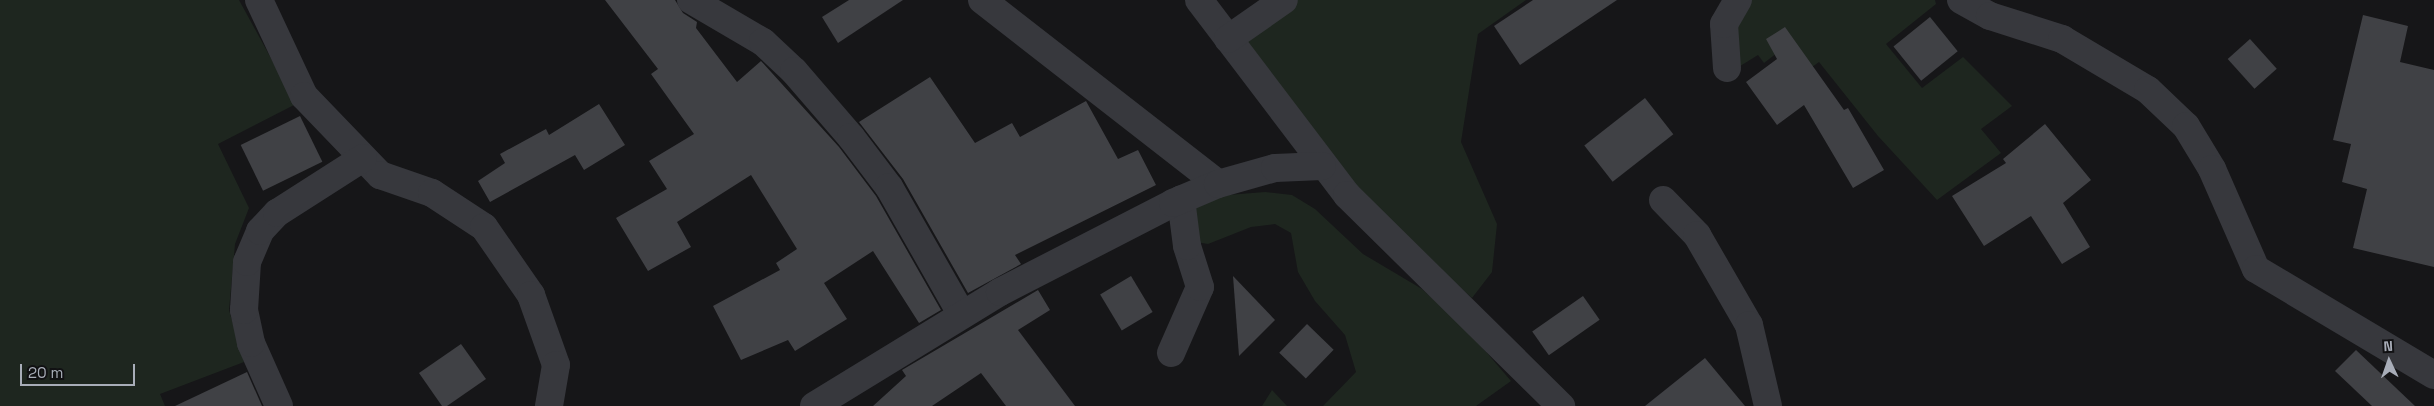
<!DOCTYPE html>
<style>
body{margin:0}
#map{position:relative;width:2434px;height:406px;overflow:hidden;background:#161618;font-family:"Space Grotesk",sans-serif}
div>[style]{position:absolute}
.green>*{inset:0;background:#1e261f}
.building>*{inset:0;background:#404145;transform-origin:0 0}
.minor>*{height:28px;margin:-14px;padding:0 14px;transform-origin:14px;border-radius:14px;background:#37383d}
span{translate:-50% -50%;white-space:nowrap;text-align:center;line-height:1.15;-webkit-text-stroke:4px #111113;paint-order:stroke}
.north{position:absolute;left:2364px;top:336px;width:50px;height:50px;-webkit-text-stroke:4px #111113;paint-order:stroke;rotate:357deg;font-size:14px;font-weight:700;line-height:20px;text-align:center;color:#a8adb8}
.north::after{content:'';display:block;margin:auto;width:18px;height:22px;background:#a8adb8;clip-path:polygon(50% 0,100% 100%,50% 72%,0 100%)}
.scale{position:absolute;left:20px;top:364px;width:115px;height:22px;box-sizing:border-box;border:2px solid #a8adb8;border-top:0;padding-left:6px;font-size:15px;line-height:18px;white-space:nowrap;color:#a8adb8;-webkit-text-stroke:4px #111113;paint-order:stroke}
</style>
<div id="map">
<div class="green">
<div style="clip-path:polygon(0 0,239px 0,296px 104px,218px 144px,249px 208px,235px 244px,229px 310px,244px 362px,160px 394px,165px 406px,0 406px)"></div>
<div style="clip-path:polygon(1296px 0,1526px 0,1478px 34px,1461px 142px,1497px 224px,1492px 272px,1472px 298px,1409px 242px,1339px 172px,1239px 40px)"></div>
<div style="clip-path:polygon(1750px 0,1935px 0,1936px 4px,1886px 44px,1922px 88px,1963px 57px,2012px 106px,1981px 129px,2001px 153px,1937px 200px,1878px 136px,1819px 62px,1805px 72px,1786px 46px,1764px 63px,1758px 55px,1737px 68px,1735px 27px)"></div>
<div style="clip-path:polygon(1265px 192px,1292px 195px,1315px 209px,1363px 254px,1422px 289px,1470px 333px,1511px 381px,1476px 406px,1323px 406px,1356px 372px,1345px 335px,1315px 301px,1298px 272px,1291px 233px,1275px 224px,1251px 227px,1208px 244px,1196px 242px,1191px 208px,1228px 195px)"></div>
<div style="clip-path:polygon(1272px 390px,1287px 406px,1262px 406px)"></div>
</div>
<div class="building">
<div style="clip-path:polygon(605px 0,675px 0,683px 13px,697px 22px,696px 28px,737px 82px,761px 61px,839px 147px,876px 196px,941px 310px,919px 323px,873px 251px,824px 283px,847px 319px,795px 351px,788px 340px,741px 360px,713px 306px,780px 270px,776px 263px,797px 249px,751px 175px,677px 222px,691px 247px,648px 271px,616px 218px,667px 189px,649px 161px,694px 134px,651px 74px,658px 69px)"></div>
<div style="clip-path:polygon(849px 0,903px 0,838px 43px,822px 17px)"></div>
<div style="clip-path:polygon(1533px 0,1617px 0,1520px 65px,1494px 26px)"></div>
<div style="clip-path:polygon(2363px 15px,2408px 26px,2400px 62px,2434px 70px,2434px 267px,2353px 248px,2367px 189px,2342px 182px,2351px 144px,2333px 140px)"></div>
<div style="left:1930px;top:17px;width:44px;height:47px;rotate:51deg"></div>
<div style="clip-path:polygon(1785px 27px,1844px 110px,1848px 108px,1884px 170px,1853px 188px,1804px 105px,1777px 125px,1746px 82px,1777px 59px,1766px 39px)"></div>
<div style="left:2250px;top:39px;width:40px;height:30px;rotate:48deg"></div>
<div style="clip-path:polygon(930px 77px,975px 143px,1012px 123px,1020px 137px,1086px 101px,1118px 159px,1138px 150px,1156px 185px,1015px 255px,1021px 264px,968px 293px,903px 179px,859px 122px)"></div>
<div style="left:1645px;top:98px;width:46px;height:77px;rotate:52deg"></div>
<div style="clip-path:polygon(599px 104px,625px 145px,584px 170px,575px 155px,490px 202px,478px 181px,505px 163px,500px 154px,546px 129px,549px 135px)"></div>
<div style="left:300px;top:116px;width:51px;height:66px;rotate:64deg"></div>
<div style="clip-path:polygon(2045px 124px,2091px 180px,2063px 203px,2090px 247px,2062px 264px,2031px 216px,1984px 246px,1952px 196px,2006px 163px,2003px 159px)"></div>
<div style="left:1131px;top:276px;width:42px;height:36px;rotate:59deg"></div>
<div style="clip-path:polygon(1233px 276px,1275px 320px,1239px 356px)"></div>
<div style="clip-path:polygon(1038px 290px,1050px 310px,1018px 330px,1075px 406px,1006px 406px,981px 373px,932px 406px,873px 406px,906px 376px,902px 370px)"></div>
<div style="left:1583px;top:296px;width:29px;height:62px;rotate:55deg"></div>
<div style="left:1307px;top:324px;width:37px;height:40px;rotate:44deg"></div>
<div style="clip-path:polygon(461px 344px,486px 379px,447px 406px,442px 406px,419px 373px)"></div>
<div style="clip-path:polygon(2356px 350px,2415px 406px,2372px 406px,2335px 371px)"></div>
<div style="clip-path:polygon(1705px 358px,1745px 406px,1645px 406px)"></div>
<div style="clip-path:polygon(247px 372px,262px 406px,175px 406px)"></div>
</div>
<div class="minor">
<div style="left:259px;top:0;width:106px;rotate:64.9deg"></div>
<div style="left:304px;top:96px;width:110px;rotate:46.1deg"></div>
<div style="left:380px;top:175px;width:55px;rotate:19.1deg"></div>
<div style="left:432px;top:193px;width:62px;rotate:33.2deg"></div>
<div style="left:484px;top:227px;width:83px;rotate:55.3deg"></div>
<div style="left:531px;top:295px;width:74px;rotate:70.3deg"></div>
<div style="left:556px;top:365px;width:42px;rotate:99.7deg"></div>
<div style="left:691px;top:0;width:83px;rotate:30.3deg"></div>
<div style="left:763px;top:42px;width:42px;rotate:43.1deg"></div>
<div style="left:794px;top:71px;width:87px;rotate:49.2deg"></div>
<div style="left:851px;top:137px;width:63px;rotate:52.8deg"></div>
<div style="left:889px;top:187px;width:147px;rotate:60.3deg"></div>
<div style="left:982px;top:0;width:299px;rotate:37.9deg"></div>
<div style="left:1199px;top:0;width:245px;rotate:52.8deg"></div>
<div style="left:1347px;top:195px;width:301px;rotate:44.6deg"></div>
<div style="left:1961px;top:0;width:33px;rotate:29deg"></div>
<div style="left:1990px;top:16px;width:76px;rotate:17.7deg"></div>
<div style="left:2062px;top:39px;width:100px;rotate:30.7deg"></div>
<div style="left:2148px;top:90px;width:52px;rotate:43.5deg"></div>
<div style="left:2186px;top:126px;width:50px;rotate:58.8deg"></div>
<div style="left:2212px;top:169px;width:109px;rotate:66.3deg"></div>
<div style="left:2256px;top:269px;width:207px;rotate:30.8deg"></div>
<div style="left:1228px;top:39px;width:68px;rotate:-34.9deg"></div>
<div style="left:1727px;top:68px;width:44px;rotate:-93.9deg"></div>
<div style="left:1724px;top:24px;width:28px;rotate:-60deg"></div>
<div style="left:1663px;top:200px;width:49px;rotate:45.8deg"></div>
<div style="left:1697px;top:235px;width:104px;rotate:60deg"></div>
<div style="left:1749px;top:325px;width:83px;rotate:76.8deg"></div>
<div style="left:1171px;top:353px;width:72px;rotate:-66.3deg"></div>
<div style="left:1200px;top:287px;width:43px;rotate:-107.6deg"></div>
<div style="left:1187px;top:246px;width:47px;rotate:-97.3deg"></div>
<div style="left:279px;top:406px;width:69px;rotate:-114deg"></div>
<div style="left:251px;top:343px;width:34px;rotate:-102deg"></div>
<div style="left:244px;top:310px;width:48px;rotate:-86.4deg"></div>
<div style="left:247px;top:262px;width:34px;rotate:-67deg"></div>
<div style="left:260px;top:231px;width:25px;rotate:-47deg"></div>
<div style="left:277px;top:213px;width:102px;rotate:-32.6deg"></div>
<div style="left:814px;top:406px;width:218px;rotate:-31.5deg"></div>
<div style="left:1000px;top:292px;width:195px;rotate:-27.2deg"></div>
<div style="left:1173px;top:203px;width:49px;rotate:-22.9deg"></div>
<div style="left:1218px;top:184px;width:59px;rotate:-15.7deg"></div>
<div style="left:1275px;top:168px;width:47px;rotate:-2.4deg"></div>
</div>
<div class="north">N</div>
<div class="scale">20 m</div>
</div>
